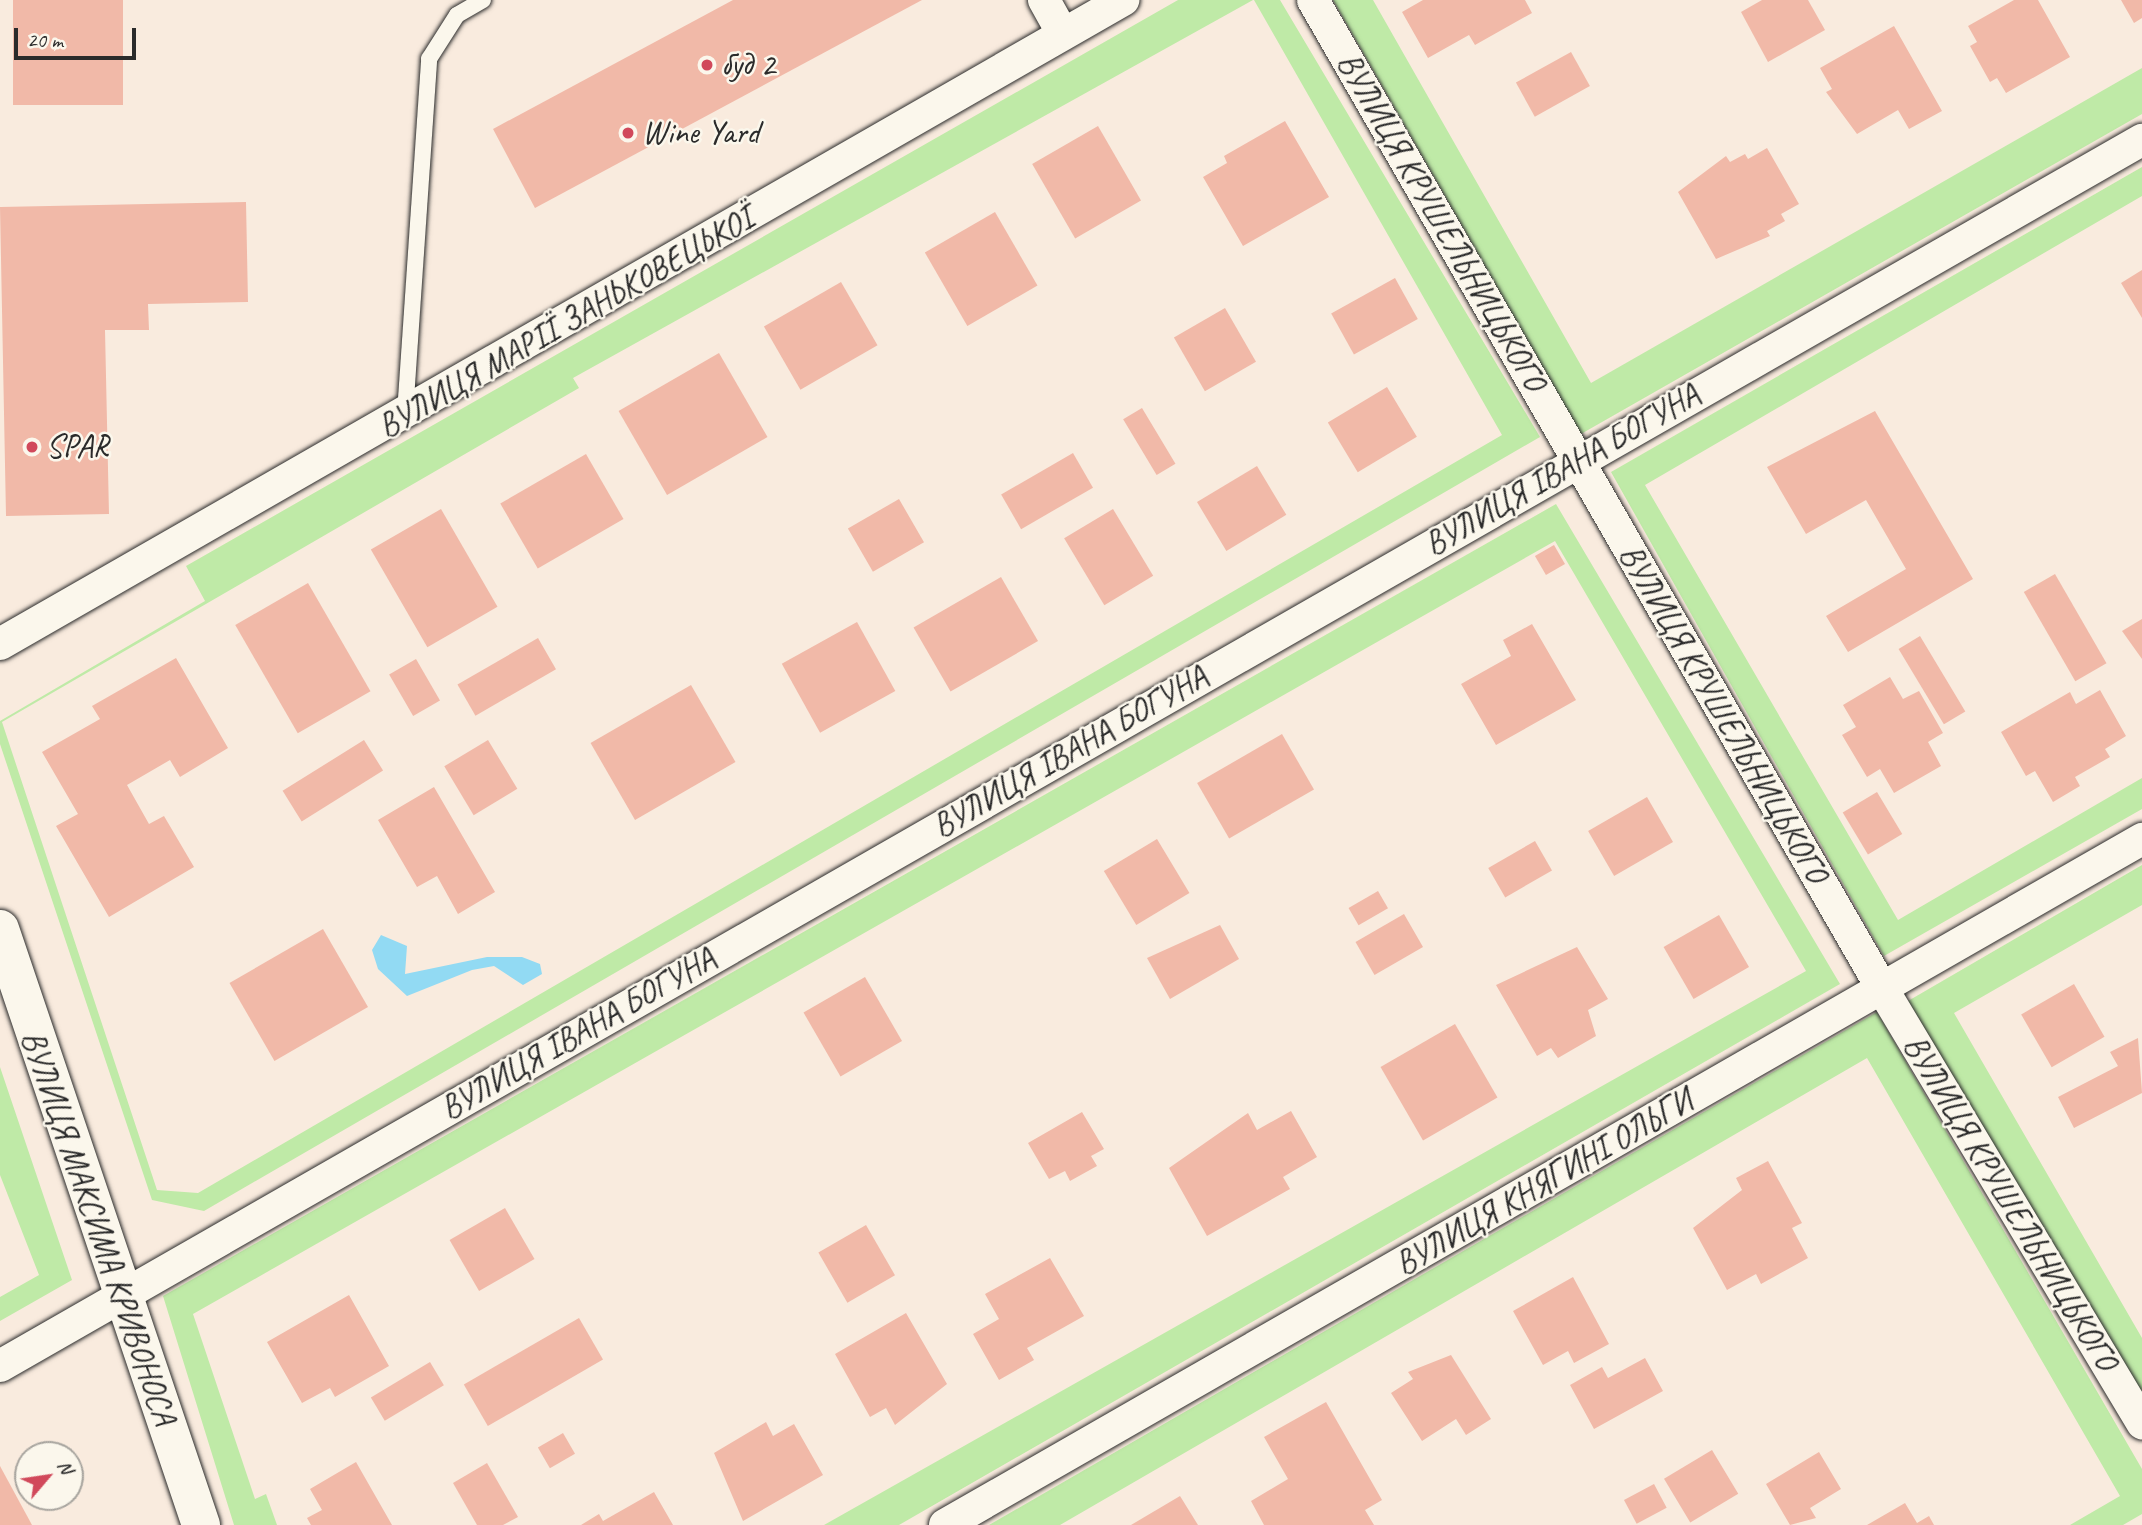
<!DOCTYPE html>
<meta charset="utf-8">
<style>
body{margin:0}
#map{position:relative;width:2142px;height:1525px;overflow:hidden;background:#f9ebde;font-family:Caveat,sans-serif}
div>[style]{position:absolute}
.green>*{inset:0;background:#bfeaa7}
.water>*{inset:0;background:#92daf3}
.building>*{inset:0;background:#f1b9a8;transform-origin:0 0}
.roads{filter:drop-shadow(0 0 2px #2b2b2b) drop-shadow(0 0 2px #2b2b2b)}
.lane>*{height:16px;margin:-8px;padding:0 8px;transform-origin:8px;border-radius:8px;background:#fbf7ec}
.street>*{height:32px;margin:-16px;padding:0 16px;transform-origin:16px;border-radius:16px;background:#fbf7ec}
.secondary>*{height:38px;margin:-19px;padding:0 19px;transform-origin:19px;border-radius:19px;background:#fbf7ec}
.dots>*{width:19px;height:19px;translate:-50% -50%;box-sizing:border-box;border:4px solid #fbf7ec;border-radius:50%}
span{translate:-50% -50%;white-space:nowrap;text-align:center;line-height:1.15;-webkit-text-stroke:5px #fbf7ec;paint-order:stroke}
.poi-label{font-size:33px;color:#2b2b2b}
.left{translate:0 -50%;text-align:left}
.street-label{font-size:33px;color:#2b2b2b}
.north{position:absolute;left:14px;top:1441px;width:70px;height:70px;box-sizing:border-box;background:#fbf7ec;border:2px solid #a8a59f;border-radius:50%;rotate:61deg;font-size:19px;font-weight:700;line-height:28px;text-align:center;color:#2b2b2b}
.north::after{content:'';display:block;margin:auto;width:24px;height:32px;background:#d1495b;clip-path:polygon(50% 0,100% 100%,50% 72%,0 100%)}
.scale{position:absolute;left:14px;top:28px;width:122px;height:32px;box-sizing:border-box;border:4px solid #2b2b2b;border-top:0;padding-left:9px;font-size:21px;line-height:24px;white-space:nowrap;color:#2b2b2b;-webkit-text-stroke:5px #fbf7ec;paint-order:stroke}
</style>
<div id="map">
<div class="green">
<div style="clip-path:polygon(1178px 0,1253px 0,573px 378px,579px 388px,2px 722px,157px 1190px,198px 1193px,1502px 435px,1254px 0,1280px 0,1540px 437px,204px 1211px,152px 1200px,0 744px,0 721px,205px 601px,186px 566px)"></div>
<div style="clip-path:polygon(1333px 0,1373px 0,1591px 383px,2142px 68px,2142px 114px,1581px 434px)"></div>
<div style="clip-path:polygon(2142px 167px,2142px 196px,1645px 485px,1898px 920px,2142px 778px,2142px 809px,1884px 956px,1611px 472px)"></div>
<div style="clip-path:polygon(1556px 504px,1840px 984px,899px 1525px,824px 1525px,1806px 971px,1555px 541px,193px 1314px,255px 1499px,266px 1494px,277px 1525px,234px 1525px,163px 1296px)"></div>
<div style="clip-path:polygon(2142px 865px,2142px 905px,1954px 1013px,2142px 1338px,2142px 1399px,1908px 1001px)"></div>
<div style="clip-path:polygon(1877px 1012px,2142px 1469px,2142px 1514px,2123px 1525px,2070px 1525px,2120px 1496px,1867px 1058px,1060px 1525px,989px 1525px)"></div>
<div style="clip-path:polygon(0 1067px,72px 1280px,0 1321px,0 1297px,39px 1275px,0 1175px)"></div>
</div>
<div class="water">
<div style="clip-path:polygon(381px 935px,407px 946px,405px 974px,487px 957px,522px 957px,540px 964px,542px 974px,523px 985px,494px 966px,472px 970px,407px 996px,378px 969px,372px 950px)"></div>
</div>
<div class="building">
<div style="left:13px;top:0;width:110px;height:105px"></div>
<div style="clip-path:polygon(733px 0,922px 0,535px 208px,493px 129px)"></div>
<div style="clip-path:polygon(1423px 0,1525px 0,1532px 13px,1475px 45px,1469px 35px,1428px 58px,1402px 12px)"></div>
<div style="clip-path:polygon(1762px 0,1808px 0,1825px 30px,1768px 62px,1741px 12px)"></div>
<div style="clip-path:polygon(2014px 0,2038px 0,2070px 57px,2006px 93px,1997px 78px,1990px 82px,1970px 46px,1977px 42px,1968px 26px)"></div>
<div style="clip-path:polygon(2121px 0,2142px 0,2142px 18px,2134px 23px)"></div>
<div style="clip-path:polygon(1894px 26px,1942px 111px,1909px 129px,1898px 110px,1857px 134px,1826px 92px,1832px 89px,1820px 68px)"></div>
<div style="left:1571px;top:52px;width:39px;height:63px;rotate:61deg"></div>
<div style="clip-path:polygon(1285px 121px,1329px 197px,1243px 246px,1203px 177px,1227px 163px,1224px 156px)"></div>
<div style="left:1098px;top:126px;width:86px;height:76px;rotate:60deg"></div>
<div style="clip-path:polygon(1767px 148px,1799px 204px,1781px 214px,1785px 221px,1767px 231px,1770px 236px,1716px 259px,1678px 192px,1726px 156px,1730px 162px,1745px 154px,1748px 159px)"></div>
<div style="clip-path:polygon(246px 202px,248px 302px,148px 304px,149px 330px,105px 330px,109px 514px,6px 516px,0 207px)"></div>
<div style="left:995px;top:212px;width:85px;height:81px;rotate:60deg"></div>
<div style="clip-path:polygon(2142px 270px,2142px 318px,2121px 283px)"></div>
<div style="left:1395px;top:278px;width:47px;height:73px;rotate:61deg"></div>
<div style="left:841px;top:282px;width:73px;height:89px;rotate:60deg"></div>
<div style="left:1225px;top:308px;width:62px;height:59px;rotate:60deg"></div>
<div style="left:719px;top:353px;width:97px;height:116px;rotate:60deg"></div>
<div style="left:1387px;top:387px;width:58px;height:69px;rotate:59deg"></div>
<div style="left:1142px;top:408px;width:65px;height:22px;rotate:59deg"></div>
<div style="clip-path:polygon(1875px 411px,1973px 579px,1848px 652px,1826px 616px,1906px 569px,1866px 500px,1806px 534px,1767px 467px)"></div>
<div style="left:1073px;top:453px;width:40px;height:83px;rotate:60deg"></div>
<div style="left:586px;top:454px;width:75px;height:99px;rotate:60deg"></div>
<div style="left:1257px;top:466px;width:57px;height:70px;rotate:59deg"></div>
<div style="left:899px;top:499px;width:50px;height:59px;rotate:60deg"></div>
<div style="left:441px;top:509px;width:113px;height:81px;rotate:60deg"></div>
<div style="left:1113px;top:509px;width:78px;height:57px;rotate:59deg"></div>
<div style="left:1554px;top:545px;width:22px;height:22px;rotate:60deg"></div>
<div style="left:2055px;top:574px;width:103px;height:36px;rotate:60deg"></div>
<div style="left:1001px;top:577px;width:74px;height:101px;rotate:60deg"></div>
<div style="left:308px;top:583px;width:125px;height:84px;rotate:60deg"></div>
<div style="clip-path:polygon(2142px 619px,2142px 659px,2122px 631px)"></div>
<div style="left:857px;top:622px;width:79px;height:86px;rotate:61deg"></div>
<div style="clip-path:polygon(1532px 624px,1576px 700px,1496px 745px,1461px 684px,1511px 656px,1503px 640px)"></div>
<div style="left:1920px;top:636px;width:88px;height:25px;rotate:59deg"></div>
<div style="left:538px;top:638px;width:36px;height:93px;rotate:60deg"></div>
<div style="clip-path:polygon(176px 658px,228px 748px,180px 777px,170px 760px,127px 785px,149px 824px,164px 816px,194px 867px,109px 917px,56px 826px,78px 814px,42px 752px,100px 719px,92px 706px)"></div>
<div style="left:416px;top:659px;width:48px;height:31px;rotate:60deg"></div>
<div style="clip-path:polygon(1890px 677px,1903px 699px,1919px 691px,1943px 733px,1928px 742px,1941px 766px,1894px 793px,1880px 769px,1867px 777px,1842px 735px,1856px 727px,1843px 705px)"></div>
<div style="left:691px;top:685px;width:89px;height:116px;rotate:60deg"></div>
<div style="clip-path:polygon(2100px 690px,2126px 736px,2105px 749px,2110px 757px,2075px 777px,2080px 786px,2053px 802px,2035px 771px,2026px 776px,2001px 732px,2070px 692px,2076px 704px)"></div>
<div style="left:1282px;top:734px;width:64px;height:98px;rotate:60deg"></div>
<div style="left:364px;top:740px;width:36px;height:96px;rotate:58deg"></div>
<div style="left:488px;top:740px;width:57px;height:51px;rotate:59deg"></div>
<div style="clip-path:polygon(434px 787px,495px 892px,458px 914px,437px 876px,417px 887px,378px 820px)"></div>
<div style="left:1877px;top:792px;width:49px;height:40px;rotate:59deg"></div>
<div style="left:1647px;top:797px;width:52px;height:68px;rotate:60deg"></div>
<div style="left:1157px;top:839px;width:63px;height:62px;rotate:59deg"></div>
<div style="left:1535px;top:841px;width:34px;height:54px;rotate:60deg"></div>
<div style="left:1378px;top:891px;width:20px;height:34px;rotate:60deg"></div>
<div style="left:1404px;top:914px;width:38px;height:56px;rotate:60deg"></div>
<div style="left:1719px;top:915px;width:60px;height:64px;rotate:60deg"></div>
<div style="clip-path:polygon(1220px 925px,1239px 959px,1170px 999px,1147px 958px)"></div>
<div style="left:323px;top:929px;width:90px;height:108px;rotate:60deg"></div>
<div style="clip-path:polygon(1577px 947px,1608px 999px,1588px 1010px,1596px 1036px,1558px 1058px,1551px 1048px,1537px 1056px,1496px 985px)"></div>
<div style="left:865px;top:977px;width:74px;height:71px;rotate:60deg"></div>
<div style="left:2074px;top:984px;width:61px;height:61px;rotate:60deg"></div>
<div style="left:1455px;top:1024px;width:85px;height:86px;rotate:60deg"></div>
<div style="clip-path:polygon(2138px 1038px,2142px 1093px,2074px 1128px,2058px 1097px,2118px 1066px,2110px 1052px)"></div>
<div style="clip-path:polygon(1291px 1111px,1317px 1157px,1283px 1177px,1290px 1189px,1207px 1236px,1169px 1168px,1248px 1113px,1257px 1130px)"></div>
<div style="clip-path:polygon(1082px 1112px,1104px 1149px,1091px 1156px,1097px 1166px,1070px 1181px,1065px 1171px,1049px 1179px,1028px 1143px)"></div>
<div style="clip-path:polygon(1768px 1161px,1802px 1223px,1792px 1228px,1808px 1258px,1761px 1284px,1756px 1274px,1727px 1290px,1693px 1228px,1742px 1190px,1736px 1178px)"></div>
<div style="left:505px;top:1208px;width:59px;height:64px;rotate:60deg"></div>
<div style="left:866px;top:1225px;width:58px;height:55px;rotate:60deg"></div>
<div style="clip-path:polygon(1050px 1258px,1084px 1316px,1027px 1348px,1034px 1360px,999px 1380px,973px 1334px,999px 1319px,985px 1294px)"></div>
<div style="clip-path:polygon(1573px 1277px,1609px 1344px,1574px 1363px,1568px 1351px,1543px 1365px,1513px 1311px)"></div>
<div style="clip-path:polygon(349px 1295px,389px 1366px,335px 1397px,330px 1388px,302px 1403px,267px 1342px)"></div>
<div style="clip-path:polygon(906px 1313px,947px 1384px,895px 1425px,886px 1408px,870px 1417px,835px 1354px)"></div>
<div style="left:579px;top:1318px;width:48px;height:133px;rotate:60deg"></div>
<div style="clip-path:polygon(1451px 1355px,1491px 1419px,1466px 1435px,1456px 1419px,1422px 1441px,1391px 1393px,1413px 1379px,1408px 1372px)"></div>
<div style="clip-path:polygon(1645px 1358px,1663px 1391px,1594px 1429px,1570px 1385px,1602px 1367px,1608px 1378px)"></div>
<div style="left:430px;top:1362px;width:27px;height:69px;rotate:59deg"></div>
<div style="clip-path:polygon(1326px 1402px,1382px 1500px,1365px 1510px,1374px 1525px,1264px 1525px,1251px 1501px,1288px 1479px,1264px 1437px)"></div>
<div style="clip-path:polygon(766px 1422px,773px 1436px,794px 1424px,823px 1475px,743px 1521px,714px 1453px)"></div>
<div style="left:563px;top:1433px;width:24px;height:29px;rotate:60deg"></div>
<div style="left:1712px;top:1450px;width:51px;height:56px;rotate:59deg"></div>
<div style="clip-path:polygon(1819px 1452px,1841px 1489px,1810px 1508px,1816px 1518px,1790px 1525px,1766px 1484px)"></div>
<div style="clip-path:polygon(356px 1462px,392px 1525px,311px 1525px,307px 1518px,322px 1510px,310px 1489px)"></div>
<div style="clip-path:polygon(487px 1463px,518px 1517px,503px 1525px,477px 1525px,453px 1483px)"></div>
<div style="clip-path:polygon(0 1466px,32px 1525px,0 1525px)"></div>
<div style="left:1654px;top:1484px;width:27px;height:34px;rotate:62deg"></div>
<div style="clip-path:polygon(654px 1492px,673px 1525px,581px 1525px,599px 1514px,603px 1521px)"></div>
<div style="clip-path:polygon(1180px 1496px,1198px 1525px,1131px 1525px)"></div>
<div style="clip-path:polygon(1905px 1503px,1917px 1523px,1929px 1516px,1934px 1525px,1867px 1525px)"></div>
</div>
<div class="roads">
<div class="lane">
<div style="left:405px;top:414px;width:356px;rotate:-86.1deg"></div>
<div style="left:429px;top:59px;width:52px;rotate:-57.5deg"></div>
<div style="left:457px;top:15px;width:30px;rotate:-30deg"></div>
</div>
<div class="street">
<div style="left:1044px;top:0;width:39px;rotate:61deg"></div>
<div style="left:1313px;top:0;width:1142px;rotate:60.07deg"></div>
<div style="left:1883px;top:990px;width:505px;rotate:59.11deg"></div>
<div style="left:0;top:644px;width:1295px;rotate:-29.83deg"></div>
<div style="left:0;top:1366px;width:2468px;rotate:-29.79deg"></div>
<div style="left:945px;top:1525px;width:1380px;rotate:-29.82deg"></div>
</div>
<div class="secondary">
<div style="left:0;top:929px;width:629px;rotate:71.36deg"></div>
</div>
</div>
<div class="dots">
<div style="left:707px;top:65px;background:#d1495b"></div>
<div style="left:628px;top:133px;background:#d1495b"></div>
<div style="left:32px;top:447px;background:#d1495b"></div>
</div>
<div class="poi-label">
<span class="left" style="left:721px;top:65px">буд 2</span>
<span class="left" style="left:642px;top:133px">Wine Yard</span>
<span class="left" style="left:46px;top:447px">SPAR</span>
</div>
<div class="street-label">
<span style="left:1441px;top:222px;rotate:60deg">ВУЛИЦЯ КРУШЕЛЬНИЦЬКОГО</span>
<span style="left:566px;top:323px;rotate:-30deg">ВУЛИЦЯ МАРІЇ ЗАНЬКОВЕЦЬКОЇ</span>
<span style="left:1562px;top:470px;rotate:-30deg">ВУЛИЦЯ ІВАНА БОГУНА</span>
<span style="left:1723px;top:714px;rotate:60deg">ВУЛИЦЯ КРУШЕЛЬНИЦЬКОГО</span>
<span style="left:1070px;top:752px;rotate:-30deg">ВУЛИЦЯ ІВАНА БОГУНА</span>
<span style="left:578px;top:1034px;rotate:-30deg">ВУЛИЦЯ ІВАНА БОГУНА</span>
<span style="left:1544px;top:1183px;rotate:-30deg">ВУЛИЦЯ КНЯГИНІ ОЛЬГИ</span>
<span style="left:2010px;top:1203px;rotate:59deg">ВУЛИЦЯ КРУШЕЛЬНИЦЬКОГО</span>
<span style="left:98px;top:1228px;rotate:71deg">ВУЛИЦЯ МАКСИМА КРИВОНОСА</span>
</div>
<div class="north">N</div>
<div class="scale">20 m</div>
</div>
